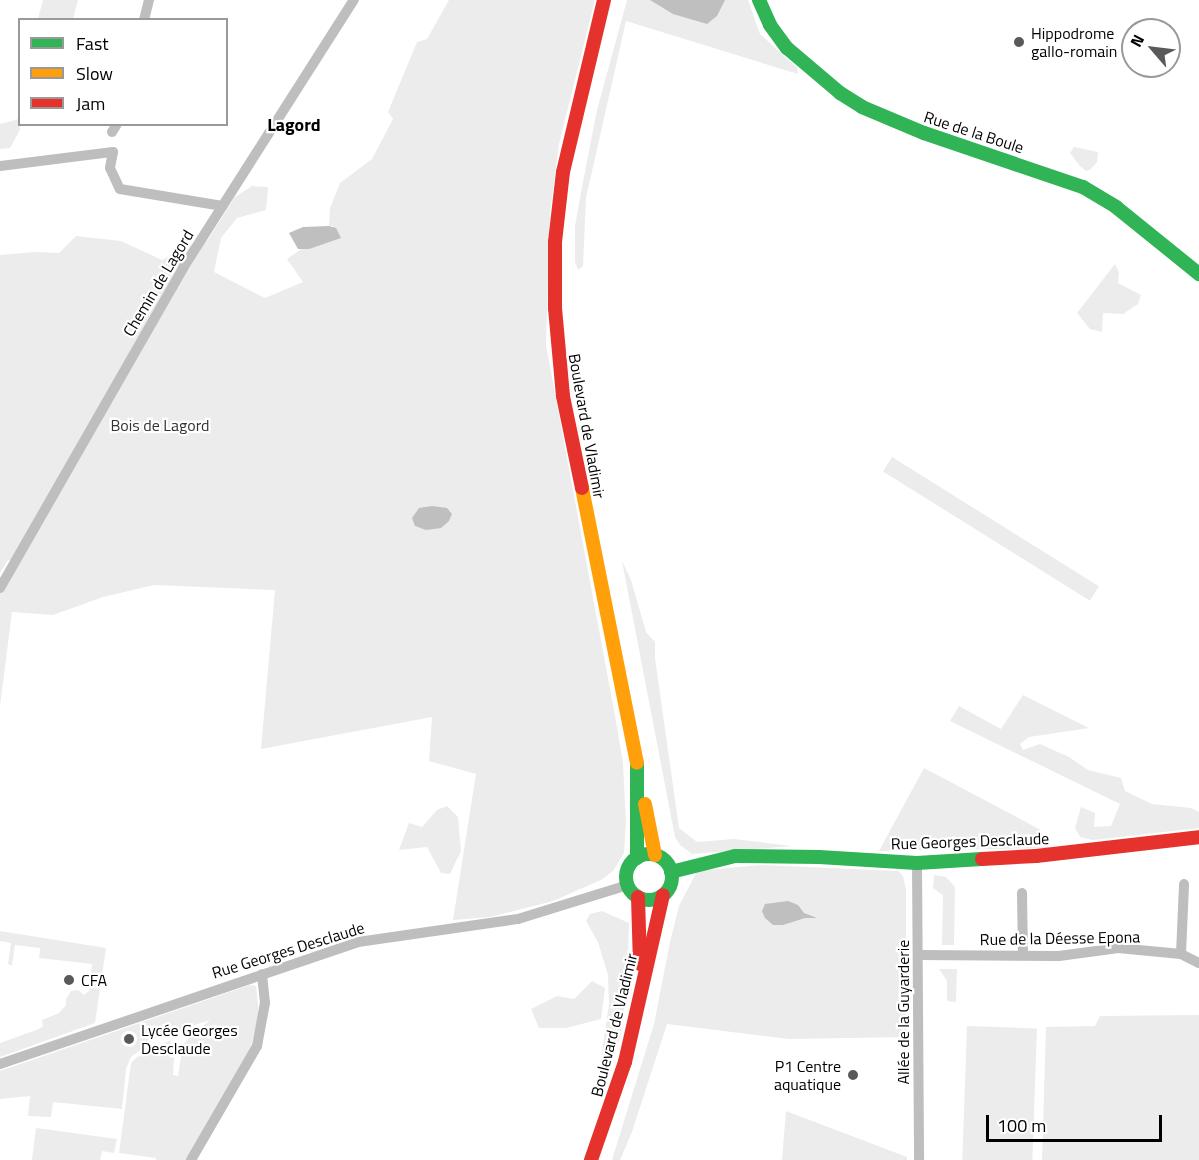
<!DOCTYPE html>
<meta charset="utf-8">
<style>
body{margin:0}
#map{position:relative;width:1199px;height:1160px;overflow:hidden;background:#fff;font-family:"Titillium Web",sans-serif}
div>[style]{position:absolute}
.green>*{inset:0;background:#ececec;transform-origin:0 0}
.water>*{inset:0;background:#bfbfbf}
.street>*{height:10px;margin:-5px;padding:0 5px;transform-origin:5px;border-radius:5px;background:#bebebe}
.fast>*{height:14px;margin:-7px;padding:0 7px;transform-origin:7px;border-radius:7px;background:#30b455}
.fast>.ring{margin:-7px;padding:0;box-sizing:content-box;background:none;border:14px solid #30b455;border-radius:50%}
.slow>*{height:14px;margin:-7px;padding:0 7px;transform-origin:7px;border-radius:7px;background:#ff9f0a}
.jam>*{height:14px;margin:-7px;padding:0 7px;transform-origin:7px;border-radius:7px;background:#e5322d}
.dots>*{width:16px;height:16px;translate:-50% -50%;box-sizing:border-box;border:3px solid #fff;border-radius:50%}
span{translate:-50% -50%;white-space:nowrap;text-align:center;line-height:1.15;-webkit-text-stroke:4.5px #fff;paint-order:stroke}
.poi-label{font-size:16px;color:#000}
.left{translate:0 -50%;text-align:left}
.right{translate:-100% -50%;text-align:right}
.street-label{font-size:16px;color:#000}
.park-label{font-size:16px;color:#333}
.neighbourhood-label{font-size:18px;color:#000;font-weight:700}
.legend{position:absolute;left:18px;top:18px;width:210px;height:108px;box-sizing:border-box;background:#fff;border:2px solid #999;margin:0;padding:8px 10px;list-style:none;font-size:18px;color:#000}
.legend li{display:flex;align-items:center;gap:12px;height:30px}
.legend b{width:30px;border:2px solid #999}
.north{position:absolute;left:1121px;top:18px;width:60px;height:60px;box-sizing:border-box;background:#fff;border:2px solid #999;border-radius:50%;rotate:298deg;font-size:16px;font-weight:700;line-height:24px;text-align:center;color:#000}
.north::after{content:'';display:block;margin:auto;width:21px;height:27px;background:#595959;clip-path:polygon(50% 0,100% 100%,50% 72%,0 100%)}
.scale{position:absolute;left:986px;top:1115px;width:176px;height:27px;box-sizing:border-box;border:3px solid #000;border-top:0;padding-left:8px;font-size:18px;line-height:21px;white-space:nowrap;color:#000;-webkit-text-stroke:4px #fff;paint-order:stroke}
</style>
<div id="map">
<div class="green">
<div style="clip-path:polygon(43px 0,78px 0,73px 19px,38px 19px)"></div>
<div style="clip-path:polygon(449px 0,595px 0,559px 144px,550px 212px,546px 345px,616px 721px,623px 763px,626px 823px,624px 853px,613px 871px,601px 880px,553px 901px,490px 917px,453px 920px,476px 774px,429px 761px,432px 717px,261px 749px,275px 590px,154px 585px,103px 597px,53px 615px,12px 612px,0 706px,0 589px,14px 560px,8px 560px,0 573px,0 255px,35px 252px,59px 253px,76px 236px,121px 241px,162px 260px,190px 245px,207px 241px,235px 197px,252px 186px,268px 187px,266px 210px,237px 218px,221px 238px,214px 272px,265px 298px,303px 282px,287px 259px,334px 226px,329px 226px,330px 208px,340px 183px,372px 159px,393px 119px,388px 112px,417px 42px,427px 39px)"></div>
<div style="clip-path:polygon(627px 0,748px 0,760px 34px,797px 68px,798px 74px,626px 21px,586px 198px,583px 266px,578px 270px,575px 262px,575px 226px,582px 187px,597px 110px)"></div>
<div style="clip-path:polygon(19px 119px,20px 130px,10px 148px,0 149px,0 124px)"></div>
<div style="clip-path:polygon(1074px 147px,1098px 152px,1097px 162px,1091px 169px,1086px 171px,1080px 166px,1070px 153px)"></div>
<div style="clip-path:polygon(1115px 264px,1119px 272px,1118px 283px,1141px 295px,1138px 304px,1123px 314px,1103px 313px,1102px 332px,1090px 329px,1077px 313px)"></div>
<div style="left:892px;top:457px;width:244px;height:17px;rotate:32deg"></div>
<div style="clip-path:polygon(622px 561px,631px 580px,646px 632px,655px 642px,655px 658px,679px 828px,697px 842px,734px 839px,792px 846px,692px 854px,680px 845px,675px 837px)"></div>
<div style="clip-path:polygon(1023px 695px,1089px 728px,1029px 737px,1020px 744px,1023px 750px,1040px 744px,1069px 757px,1088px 770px,1121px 778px,1125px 791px,1152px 804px,1191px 808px,1199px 812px,1199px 828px,1093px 840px,1080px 837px,1075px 828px,1081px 807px,1095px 813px,1094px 827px,1111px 826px,1120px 804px,950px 721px,959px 706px,1001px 729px)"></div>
<div style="clip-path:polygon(924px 768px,1039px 829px,1049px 848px,879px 851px)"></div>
<div style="clip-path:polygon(447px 806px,458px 817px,461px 851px,450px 874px,441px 873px,427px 847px,399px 850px,409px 823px,422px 827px,437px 810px)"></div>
<div style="clip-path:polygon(760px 865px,898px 871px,903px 876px,906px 890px,906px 1037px,789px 1039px,667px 1024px,632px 1132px,620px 1160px,612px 1160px,654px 1024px,670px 942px,679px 906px,697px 871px)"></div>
<div style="clip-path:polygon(934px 875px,946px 877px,955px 887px,954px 945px,942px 945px,943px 895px,933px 888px)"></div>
<div style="clip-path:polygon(602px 911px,629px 923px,627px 987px,621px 1035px,604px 1080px,599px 1073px,609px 1004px,608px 975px,598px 942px,586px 921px,590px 914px)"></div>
<div style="clip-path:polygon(0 931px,106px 948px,95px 1023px,0 1057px,0 1043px,39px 1029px,43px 1026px,42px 1020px,59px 1013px,66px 1005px,66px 999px,71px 991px,78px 990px,84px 995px,89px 991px,92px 964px,39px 958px,40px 948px,15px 945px,12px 966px,8px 964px,11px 943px,0 941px)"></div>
<div style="clip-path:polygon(939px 969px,957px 969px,956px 1002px,947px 1001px,947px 981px)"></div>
<div style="clip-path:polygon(592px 981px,605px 988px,601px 1019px,566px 1028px,539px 1028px,531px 1009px,557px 996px,574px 999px)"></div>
<div style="clip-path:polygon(250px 985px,256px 986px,259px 1015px,249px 1053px,188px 1160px,156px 1160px,156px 1158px,119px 1153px,131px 1063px,137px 1057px,171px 1040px,169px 1057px,174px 1058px,173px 1075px,178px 1076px,183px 1044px,210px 1020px,157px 1037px,131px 1057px,126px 1069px,122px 1109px,53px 1102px,51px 1117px,28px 1116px,30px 1096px,0 1099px,0 1071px)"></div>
<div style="clip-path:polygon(1199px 1015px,1199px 1160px,1042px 1160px,1046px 1027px,1095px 1026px,1100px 1016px)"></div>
<div style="left:967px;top:1026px;width:70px;height:134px;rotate:2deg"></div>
<div style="clip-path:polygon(786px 1111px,907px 1157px,907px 1160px,782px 1160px)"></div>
<div style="clip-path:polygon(36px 1128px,117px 1139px,114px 1153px,102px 1151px,100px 1160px,32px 1160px)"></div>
</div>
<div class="water">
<div style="clip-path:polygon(650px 0,725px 0,717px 16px,707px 24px,673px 14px)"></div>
<div style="clip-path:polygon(329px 226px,336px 228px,341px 238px,309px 249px,298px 249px,289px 233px,303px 227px)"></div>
<div style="clip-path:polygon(432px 506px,447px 508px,452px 514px,449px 521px,441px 528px,426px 530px,415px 526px,412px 518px,419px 508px)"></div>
<div style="clip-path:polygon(788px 901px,798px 905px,804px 913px,817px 918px,805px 918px,783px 925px,773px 925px,765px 918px,762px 911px,765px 904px)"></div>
</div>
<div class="street">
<div style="left:144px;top:20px;width:21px;rotate:-76deg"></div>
<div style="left:112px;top:132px;width:9px;rotate:-58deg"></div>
<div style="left:0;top:166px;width:114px;rotate:-7.1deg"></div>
<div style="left:113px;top:152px;width:16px;rotate:101deg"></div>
<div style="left:110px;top:168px;width:23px;rotate:65deg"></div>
<div style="left:120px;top:189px;width:104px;rotate:9.4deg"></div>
<div style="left:0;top:588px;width:369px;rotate:-60.2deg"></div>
<div style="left:183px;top:268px;width:318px;rotate:-57.5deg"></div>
<div style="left:917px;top:863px;width:297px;rotate:89.6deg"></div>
<div style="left:1022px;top:893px;width:62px;rotate:89.1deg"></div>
<div style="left:1181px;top:954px;width:70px;rotate:-87.5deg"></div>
<div style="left:918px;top:955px;width:141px;rotate:0.4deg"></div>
<div style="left:1059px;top:956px;width:60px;rotate:-7.7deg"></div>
<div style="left:1118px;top:948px;width:63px;rotate:5.4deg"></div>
<div style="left:1181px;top:954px;width:20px;rotate:27deg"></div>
<div style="left:0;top:1064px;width:378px;rotate:-18.8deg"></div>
<div style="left:358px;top:942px;width:162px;rotate:-8.2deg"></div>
<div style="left:518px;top:919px;width:115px;rotate:-17.2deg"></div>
<div style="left:191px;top:1160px;width:132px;rotate:-59.9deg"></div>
<div style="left:257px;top:1046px;width:44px;rotate:-79.5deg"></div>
<div style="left:265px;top:1003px;width:29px;rotate:-96deg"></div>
</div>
<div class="fast">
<div style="left:759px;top:0;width:27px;rotate:66deg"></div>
<div style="left:770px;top:25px;width:29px;rotate:54deg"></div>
<div style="left:787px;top:48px;width:70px;rotate:40.3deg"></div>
<div style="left:840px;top:93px;width:26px;rotate:32deg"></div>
<div style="left:862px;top:107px;width:67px;rotate:22.8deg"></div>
<div style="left:924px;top:133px;width:168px;rotate:18.8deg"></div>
<div style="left:1083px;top:187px;width:39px;rotate:31deg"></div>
<div style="left:1116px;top:207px;width:107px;rotate:38.9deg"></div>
<div class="ring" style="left:626px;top:854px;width:32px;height:32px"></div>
<div style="left:637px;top:858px;width:95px;rotate:-90deg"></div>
<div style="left:671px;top:872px;width:66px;rotate:-14deg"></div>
<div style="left:735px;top:856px;width:84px;rotate:0.7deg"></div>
<div style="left:819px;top:857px;width:98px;rotate:3.5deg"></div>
<div style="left:917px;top:863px;width:65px;rotate:-3.5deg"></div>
</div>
<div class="slow">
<div style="left:582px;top:488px;width:280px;rotate:78.7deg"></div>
<div style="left:645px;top:804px;width:52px;rotate:78.9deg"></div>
</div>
<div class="jam">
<div style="left:582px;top:488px;width:94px;rotate:-101.7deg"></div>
<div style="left:563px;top:396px;width:88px;rotate:-95.2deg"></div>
<div style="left:555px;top:308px;width:66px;rotate:-90deg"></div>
<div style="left:555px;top:242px;width:70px;rotate:-83.5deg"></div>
<div style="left:563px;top:172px;width:177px;rotate:-76.6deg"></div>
<div style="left:982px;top:859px;width:54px;rotate:-3.2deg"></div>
<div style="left:1036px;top:856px;width:164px;rotate:-6.6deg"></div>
<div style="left:638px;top:897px;width:67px;rotate:88.3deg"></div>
<div style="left:591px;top:1160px;width:104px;rotate:-70.9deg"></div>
<div style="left:625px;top:1062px;width:171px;rotate:-77.2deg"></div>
</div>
<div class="dots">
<div style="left:1019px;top:42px;background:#595959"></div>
<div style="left:69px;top:980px;background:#595959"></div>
<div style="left:129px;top:1039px;background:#595959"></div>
<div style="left:853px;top:1075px;background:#595959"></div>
</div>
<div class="poi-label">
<span class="left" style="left:1031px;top:42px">Hippodrome<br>gallo-romain</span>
<span class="left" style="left:81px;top:980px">CFA</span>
<span class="left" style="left:141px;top:1039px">Lycée Georges<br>Desclaude</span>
<span class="right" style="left:841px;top:1075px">P1 Centre<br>aquatique</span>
</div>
<div class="street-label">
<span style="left:974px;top:132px;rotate:18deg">Rue de la Boule</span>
<span style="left:158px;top:283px;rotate:-59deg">Chemin de Lagord</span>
<span style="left:587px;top:426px;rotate:80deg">Boulevard de Vladimir</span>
<span style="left:970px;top:841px;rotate:-2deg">Rue Georges Desclaude</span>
<span style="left:1060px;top:938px;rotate:-1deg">Rue de la Déesse Epona</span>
<span style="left:288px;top:950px;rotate:-17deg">Rue Georges Desclaude</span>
<span style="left:903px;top:1012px;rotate:-90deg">Allée de la Guyarderie</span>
<span style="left:614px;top:1025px;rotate:-76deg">Boulevard de Vladimir</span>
</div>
<div class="park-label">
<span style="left:160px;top:425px">Bois de Lagord</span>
</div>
<div class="neighbourhood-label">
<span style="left:294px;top:125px">Lagord</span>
</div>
<ul class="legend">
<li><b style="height:8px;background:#30b455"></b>Fast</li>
<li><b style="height:8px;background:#ff9f0a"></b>Slow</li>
<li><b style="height:8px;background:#e5322d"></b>Jam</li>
</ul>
<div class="north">N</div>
<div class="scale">100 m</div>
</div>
